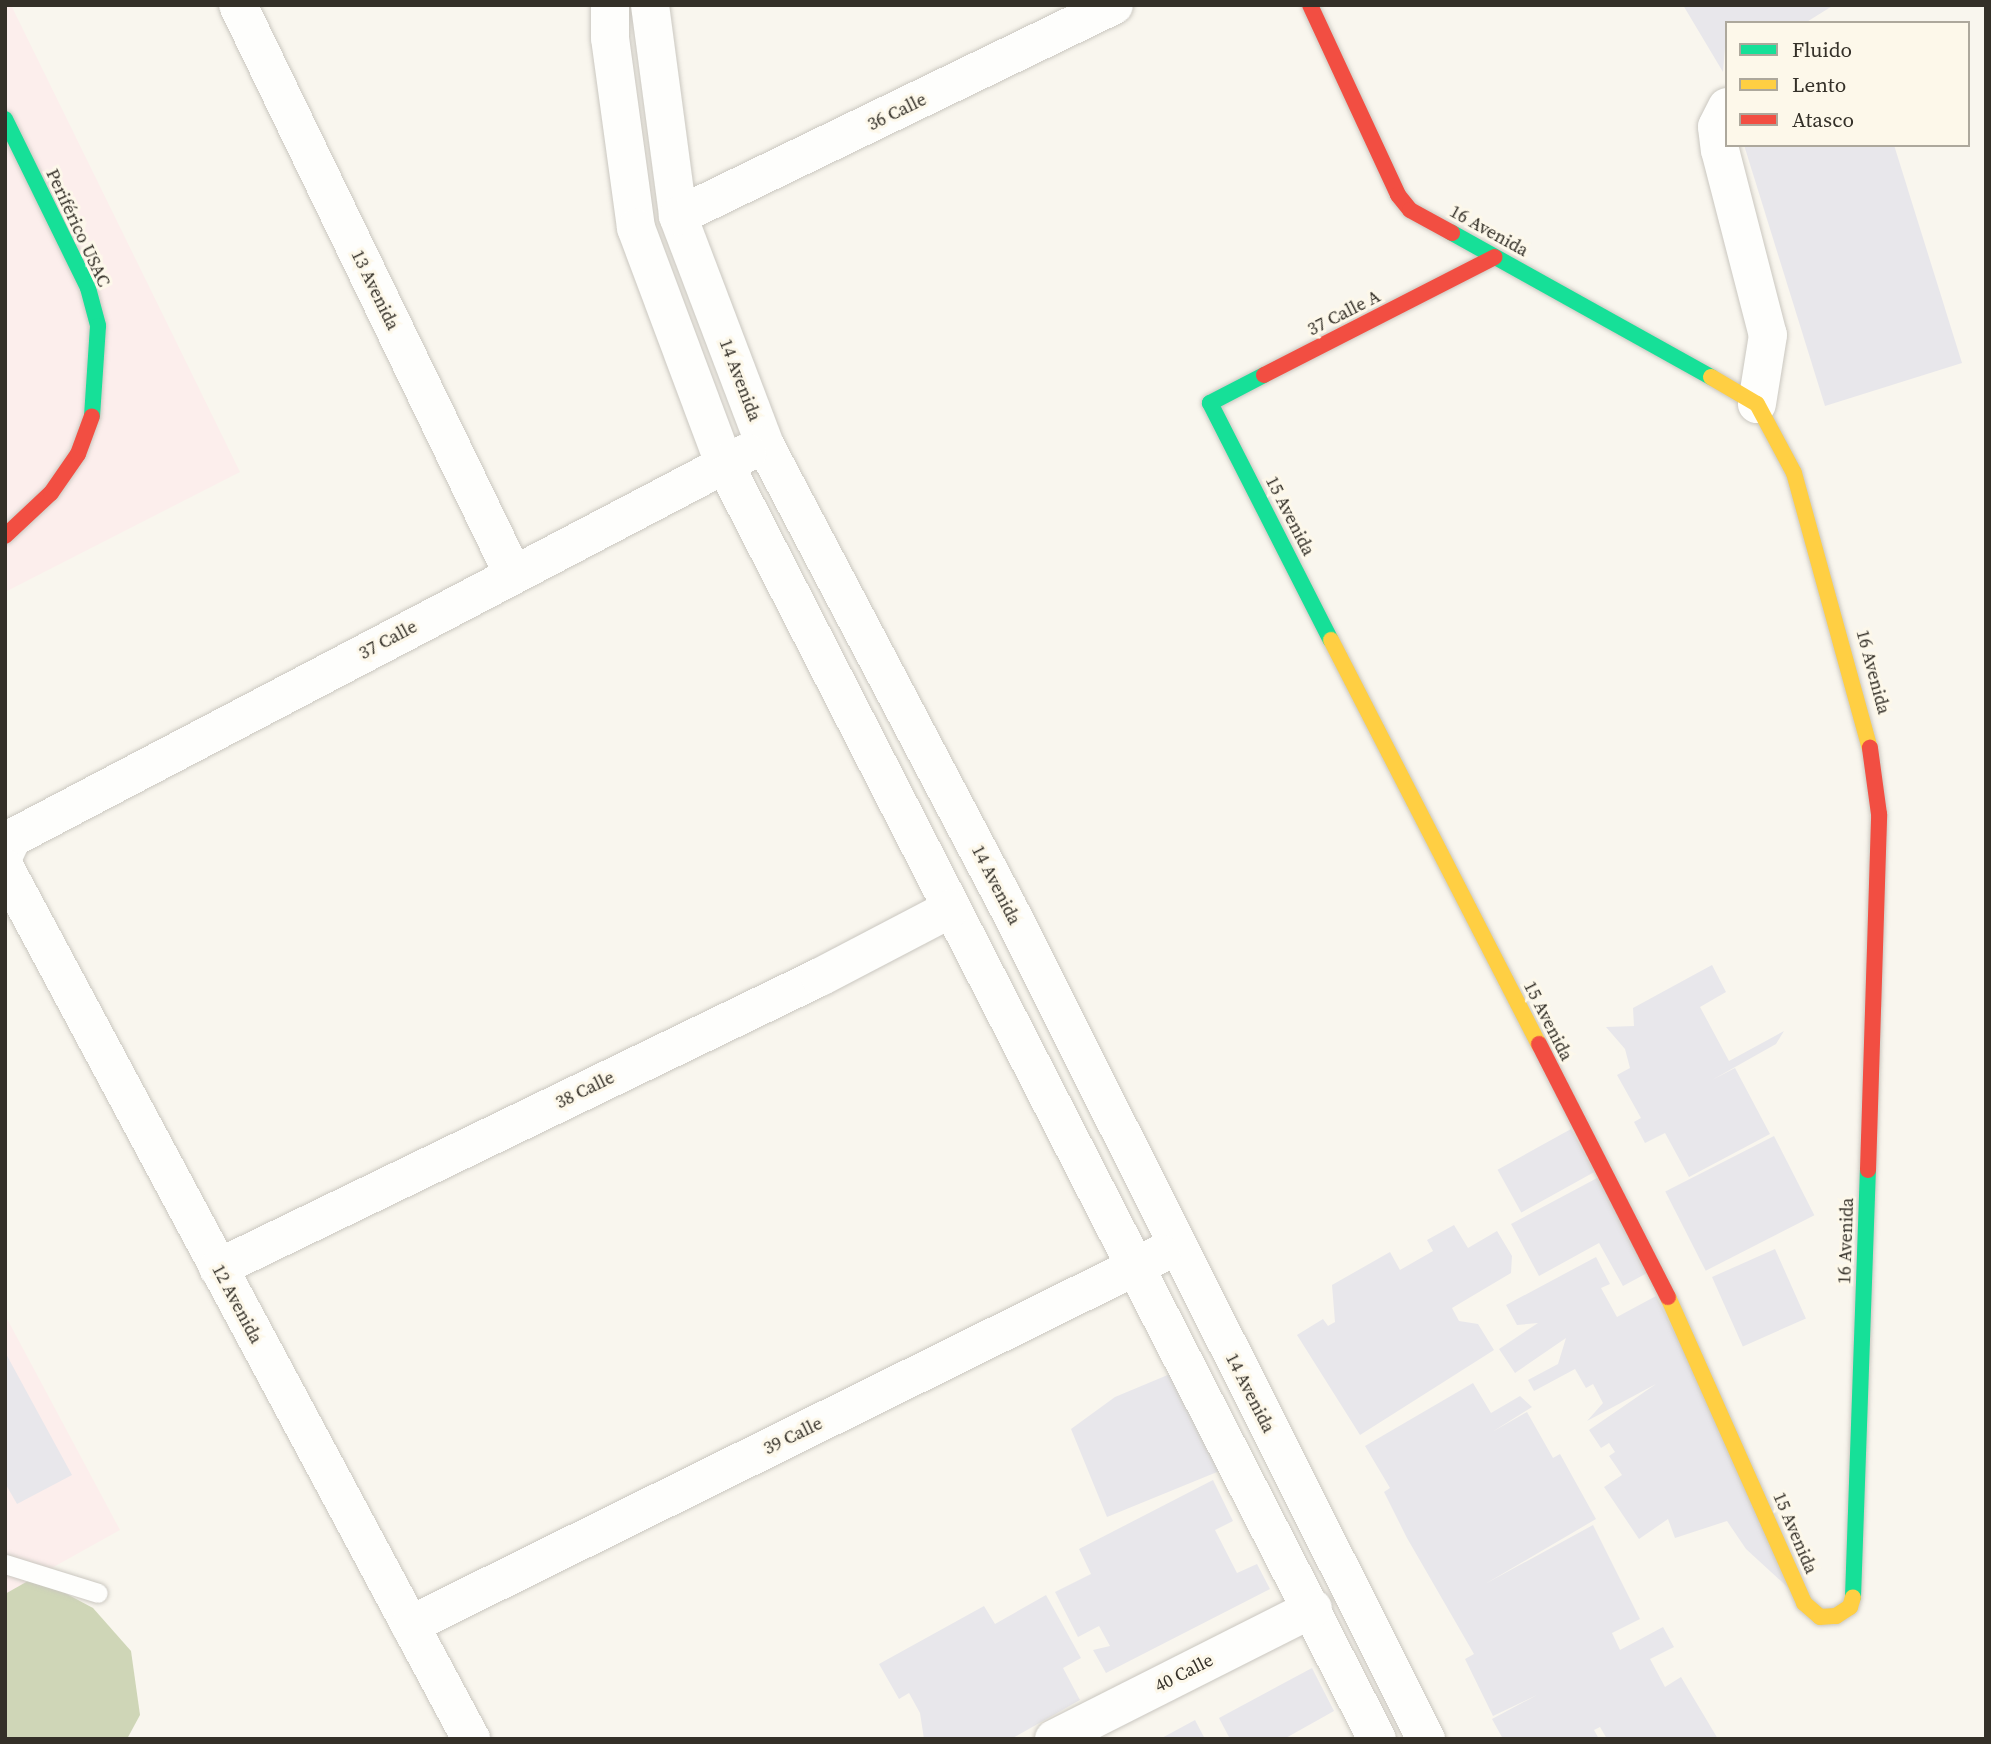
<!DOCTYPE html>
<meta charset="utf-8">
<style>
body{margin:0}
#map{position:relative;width:1991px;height:1744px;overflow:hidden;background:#f9f6ee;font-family:"Source Serif 4",serif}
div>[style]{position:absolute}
.education>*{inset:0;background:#fceeec}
.forest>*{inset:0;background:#cfd6b7}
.building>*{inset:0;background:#e8e7eb;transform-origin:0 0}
.roads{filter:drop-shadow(0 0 2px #cac7c0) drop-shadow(0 0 2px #cac7c0)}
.lane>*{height:19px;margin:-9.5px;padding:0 9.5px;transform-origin:9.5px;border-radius:9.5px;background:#fefefc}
.street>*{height:38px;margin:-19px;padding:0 19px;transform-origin:19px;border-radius:19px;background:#fefefc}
.fast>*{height:16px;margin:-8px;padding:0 8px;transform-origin:8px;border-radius:8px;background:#16e098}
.slow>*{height:16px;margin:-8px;padding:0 8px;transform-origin:8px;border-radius:8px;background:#ffcf43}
.jam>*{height:16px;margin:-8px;padding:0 8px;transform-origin:8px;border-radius:8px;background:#f24e42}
span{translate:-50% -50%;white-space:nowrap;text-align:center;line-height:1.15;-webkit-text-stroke:6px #fdf8ea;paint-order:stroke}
.street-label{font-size:18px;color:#343028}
.frame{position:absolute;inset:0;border:7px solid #343028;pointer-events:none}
.legend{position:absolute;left:1725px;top:21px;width:245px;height:126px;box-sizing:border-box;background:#fdf8ea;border:2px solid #ada89c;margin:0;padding:9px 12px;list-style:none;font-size:21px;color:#343028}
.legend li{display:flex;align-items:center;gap:14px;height:35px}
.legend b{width:35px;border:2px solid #ada89c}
</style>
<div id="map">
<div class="education">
<div style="clip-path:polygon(5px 5px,11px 5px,240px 472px,5px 592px)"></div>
<div style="clip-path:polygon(5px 1315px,120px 1530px,5px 1594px)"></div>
</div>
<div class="forest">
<div style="clip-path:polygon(35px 1577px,93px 1608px,131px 1651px,140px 1715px,127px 1739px,5px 1739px,5px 1594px)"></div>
</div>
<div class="building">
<div style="clip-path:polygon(1683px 5px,1834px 5px,1805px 23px,1727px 23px,1723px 72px)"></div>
<div style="clip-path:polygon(1744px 145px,1894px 145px,1962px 363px,1825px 406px)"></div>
<div style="clip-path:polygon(1712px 965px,1726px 992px,1700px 1007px,1729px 1061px,1784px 1031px,1776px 1044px,1712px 1080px,1735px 1068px,1770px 1134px,1689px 1177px,1665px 1133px,1645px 1143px,1634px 1122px,1641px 1118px,1617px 1075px,1630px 1068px,1625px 1049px,1606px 1027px,1634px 1026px,1633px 1008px)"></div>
<div style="left:1571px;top:1129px;width:49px;height:84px;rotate:61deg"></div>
<div style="left:1774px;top:1136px;width:89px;height:122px;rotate:63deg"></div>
<div style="clip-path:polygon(1599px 1177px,1649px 1272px,1623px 1286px,1599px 1243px,1539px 1276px,1511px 1224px)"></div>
<div style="clip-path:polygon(1454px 1225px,1468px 1248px,1497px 1231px,1512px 1256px,1511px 1273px,1452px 1308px,1459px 1321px,1478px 1324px,1494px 1350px,1360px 1435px,1297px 1335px,1323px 1319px,1328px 1326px,1335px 1322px,1332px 1285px,1390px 1252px,1400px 1270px,1433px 1251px,1427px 1240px)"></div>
<div style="left:1775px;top:1249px;width:76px;height:69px;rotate:66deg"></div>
<div style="clip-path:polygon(1596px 1257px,1610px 1284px,1601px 1288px,1617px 1317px,1656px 1296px,1819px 1616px,1746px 1549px,1727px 1521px,1675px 1538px,1668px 1519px,1639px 1539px,1604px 1487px,1622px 1475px,1609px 1456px,1615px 1452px,1609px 1443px,1601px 1448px,1589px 1430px,1656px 1384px,1587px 1421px,1603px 1403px,1593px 1384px,1586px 1388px,1575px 1369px,1534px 1391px,1528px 1380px,1558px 1364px,1566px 1338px,1515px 1373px,1499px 1349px,1538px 1323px,1517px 1325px,1506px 1305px)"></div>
<div style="clip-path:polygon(5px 1352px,72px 1475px,17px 1504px,5px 1483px)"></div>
<div style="clip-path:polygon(1182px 1369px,1222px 1470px,1107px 1517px,1071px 1429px,1115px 1397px)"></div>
<div style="clip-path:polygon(1473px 1383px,1491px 1413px,1520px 1396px,1532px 1407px,1492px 1432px,1527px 1412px,1553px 1458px,1560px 1454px,1596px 1519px,1485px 1584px,1593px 1525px,1640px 1619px,1612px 1633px,1620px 1650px,1663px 1627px,1674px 1647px,1650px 1659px,1665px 1687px,1681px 1677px,1718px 1739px,1607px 1739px,1600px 1727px,1594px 1730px,1599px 1739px,1503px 1739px,1492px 1719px,1537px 1695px,1493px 1716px,1465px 1659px,1474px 1654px,1407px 1538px,1384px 1492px,1390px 1488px,1365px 1446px)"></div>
<div style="clip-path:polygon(1213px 1480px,1233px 1521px,1215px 1530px,1237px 1573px,1257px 1564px,1270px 1589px,1106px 1673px,1093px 1650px,1110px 1646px,1099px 1626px,1078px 1637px,1055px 1592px,1091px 1574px,1079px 1549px)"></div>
<div style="clip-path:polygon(1046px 1595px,1081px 1658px,1063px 1668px,1080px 1700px,1011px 1739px,924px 1739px,920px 1713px,909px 1693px,899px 1699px,879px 1664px,984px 1606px,995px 1624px)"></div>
<div style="clip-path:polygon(1312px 1668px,1334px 1711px,1284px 1739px,1230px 1739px,1219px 1718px)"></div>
<div style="clip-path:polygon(1195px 1720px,1205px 1739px,1160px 1739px)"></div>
</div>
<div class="roads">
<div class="lane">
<div style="left:5px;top:1564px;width:97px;rotate:17.3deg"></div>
</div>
<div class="street">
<div style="left:238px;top:5px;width:632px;rotate:64.21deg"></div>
<div style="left:610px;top:5px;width:33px;rotate:90deg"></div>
<div style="left:610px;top:38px;width:192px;rotate:82.2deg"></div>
<div style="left:636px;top:228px;width:251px;rotate:69.5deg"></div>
<div style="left:724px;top:463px;width:1433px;rotate:62.9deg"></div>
<div style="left:650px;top:5px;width:213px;rotate:82.4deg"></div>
<div style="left:678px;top:216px;width:245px;rotate:69.2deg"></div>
<div style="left:765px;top:445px;width:518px;rotate:62.25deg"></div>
<div style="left:1006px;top:903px;width:936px;rotate:63.33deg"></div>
<div style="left:1727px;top:107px;width:22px;rotate:117deg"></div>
<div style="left:1717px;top:127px;width:23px;rotate:83deg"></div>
<div style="left:1720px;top:150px;width:191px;rotate:75.5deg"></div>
<div style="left:1768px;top:335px;width:70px;rotate:99.1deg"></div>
<div style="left:678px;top:216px;width:484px;rotate:-25.8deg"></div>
<div style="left:5px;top:853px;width:17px;rotate:-65deg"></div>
<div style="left:12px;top:838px;width:830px;rotate:-27.65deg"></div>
<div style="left:5px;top:868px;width:988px;rotate:61.85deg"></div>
<div style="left:218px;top:1268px;width:669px;rotate:-25.8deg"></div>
<div style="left:820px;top:977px;width:147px;rotate:-27.6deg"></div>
<div style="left:410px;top:1625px;width:838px;rotate:-26.29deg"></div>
<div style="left:1054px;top:1739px;width:290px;rotate:-26.8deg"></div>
</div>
<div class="fast">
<div style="left:5px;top:119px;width:188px;rotate:63.8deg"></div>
<div style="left:88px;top:288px;width:39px;rotate:75deg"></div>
<div style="left:98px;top:326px;width:90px;rotate:93.8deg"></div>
<div style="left:1452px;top:233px;width:296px;rotate:29.1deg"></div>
<div style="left:1264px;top:375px;width:61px;rotate:152.6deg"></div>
<div style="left:1210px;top:403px;width:266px;rotate:63deg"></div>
<div style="left:1853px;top:1597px;width:427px;rotate:-88deg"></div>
</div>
<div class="slow">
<div style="left:1711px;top:377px;width:53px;rotate:30.4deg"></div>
<div style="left:1757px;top:404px;width:78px;rotate:61.8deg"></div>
<div style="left:1794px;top:473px;width:285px;rotate:74.6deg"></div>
<div style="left:1331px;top:640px;width:454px;rotate:62.8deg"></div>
<div style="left:1668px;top:1297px;width:335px;rotate:66deg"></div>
<div style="left:1804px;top:1603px;width:21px;rotate:41deg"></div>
<div style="left:1820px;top:1617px;width:16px;rotate:-4deg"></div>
<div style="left:1836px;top:1616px;width:17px;rotate:-33deg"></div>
<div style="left:1850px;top:1607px;width:10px;rotate:-73deg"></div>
</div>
<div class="jam">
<div style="left:1310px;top:5px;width:209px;rotate:65.1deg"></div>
<div style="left:1398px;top:195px;width:19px;rotate:51deg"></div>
<div style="left:1410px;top:210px;width:48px;rotate:28.7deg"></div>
<div style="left:1264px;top:375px;width:259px;rotate:-27.1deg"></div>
<div style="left:5px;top:536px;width:63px;rotate:-43.1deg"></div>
<div style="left:51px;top:493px;width:47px;rotate:-55.3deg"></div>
<div style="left:78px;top:454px;width:40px;rotate:-69.8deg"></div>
<div style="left:1539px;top:1044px;width:284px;rotate:63deg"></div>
<div style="left:1868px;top:1170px;width:356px;rotate:-88.2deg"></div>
<div style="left:1879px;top:814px;width:67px;rotate:-97.8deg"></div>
</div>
</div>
<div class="street-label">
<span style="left:897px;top:112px;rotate:-26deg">36 Calle</span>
<span style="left:78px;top:228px;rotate:65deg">Periférico USAC</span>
<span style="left:1489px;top:231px;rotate:29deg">16 Avenida</span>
<span style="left:375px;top:290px;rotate:64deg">13 Avenida</span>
<span style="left:1344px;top:313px;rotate:-27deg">37 Calle A</span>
<span style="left:740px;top:380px;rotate:69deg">14 Avenida</span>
<span style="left:1290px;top:516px;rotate:63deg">15 Avenida</span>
<span style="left:388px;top:640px;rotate:-28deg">37 Calle</span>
<span style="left:1873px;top:672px;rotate:75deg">16 Avenida</span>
<span style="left:996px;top:885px;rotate:63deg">14 Avenida</span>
<span style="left:1548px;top:1021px;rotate:63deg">15 Avenida</span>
<span style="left:585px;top:1090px;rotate:-26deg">38 Calle</span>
<span style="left:1846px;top:1241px;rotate:-88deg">16 Avenida</span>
<span style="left:237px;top:1304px;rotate:62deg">12 Avenida</span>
<span style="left:1250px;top:1393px;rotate:63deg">14 Avenida</span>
<span style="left:793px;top:1436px;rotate:-26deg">39 Calle</span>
<span style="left:1795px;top:1533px;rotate:67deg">15 Avenida</span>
<span style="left:1184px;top:1673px;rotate:-27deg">40 Calle</span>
</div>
<div class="frame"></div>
<ul class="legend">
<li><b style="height:9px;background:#16e098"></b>Fluido</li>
<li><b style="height:9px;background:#ffcf43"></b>Lento</li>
<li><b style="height:9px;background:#f24e42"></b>Atasco</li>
</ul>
</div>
